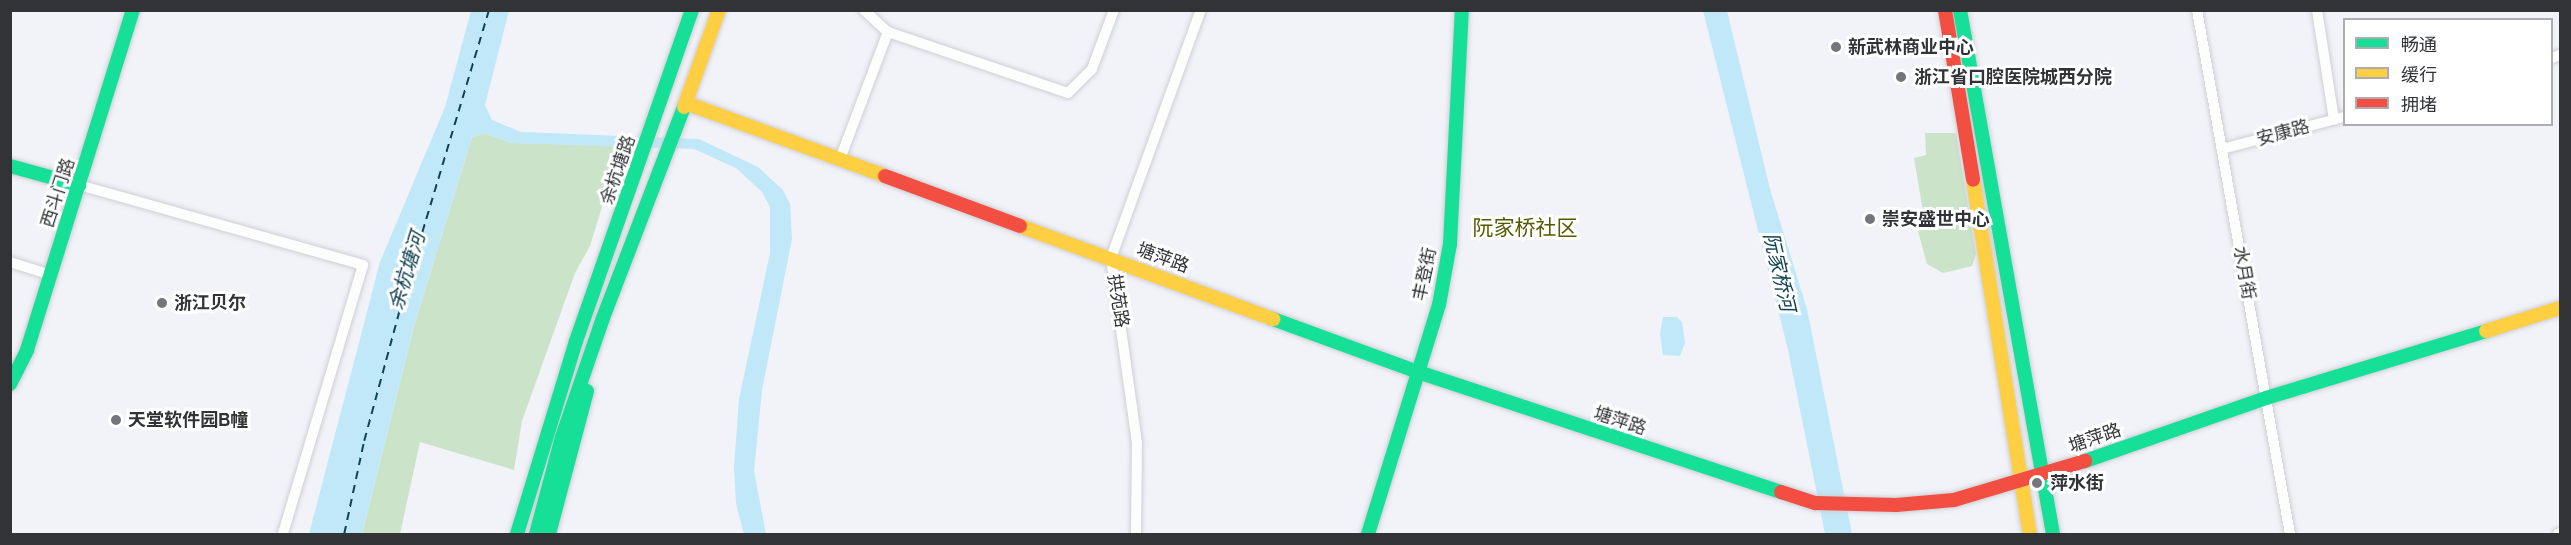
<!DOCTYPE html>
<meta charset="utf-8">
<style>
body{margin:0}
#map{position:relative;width:2571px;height:545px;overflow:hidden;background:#f2f3f9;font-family:Raleway,"Noto Sans SC",sans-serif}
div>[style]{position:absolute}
.green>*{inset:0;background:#cae3c9}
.water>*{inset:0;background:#c0e8f9}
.ferry>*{height:1.5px;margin-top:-0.75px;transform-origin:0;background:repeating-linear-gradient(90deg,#114250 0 8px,transparent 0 14px)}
.roads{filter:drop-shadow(0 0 2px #cecfd4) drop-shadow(0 0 2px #cecfd4)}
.street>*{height:10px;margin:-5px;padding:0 5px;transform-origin:5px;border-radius:5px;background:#fdfdfe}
.fast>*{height:14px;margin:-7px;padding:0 7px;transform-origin:7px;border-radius:7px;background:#16e098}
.slow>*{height:14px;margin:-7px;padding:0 7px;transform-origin:7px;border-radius:7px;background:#ffcf43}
.jam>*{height:14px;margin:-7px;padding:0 7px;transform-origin:7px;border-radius:7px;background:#f24e42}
.dots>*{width:16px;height:16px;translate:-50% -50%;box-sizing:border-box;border:3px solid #fff;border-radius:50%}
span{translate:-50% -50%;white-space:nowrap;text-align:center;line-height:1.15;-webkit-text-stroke:6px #fff;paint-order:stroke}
.poi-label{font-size:18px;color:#323337;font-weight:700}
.left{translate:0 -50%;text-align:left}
.street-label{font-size:18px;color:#323337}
.water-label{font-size:20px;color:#114250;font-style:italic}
.quarter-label{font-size:21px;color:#555900}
.frame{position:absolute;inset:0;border:12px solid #323337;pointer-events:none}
.legend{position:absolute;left:2343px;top:18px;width:210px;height:108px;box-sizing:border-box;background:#fff;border:2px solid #adadaf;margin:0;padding:8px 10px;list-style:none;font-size:18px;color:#323337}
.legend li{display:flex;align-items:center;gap:12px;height:30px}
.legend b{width:30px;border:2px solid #adadaf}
</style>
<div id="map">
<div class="green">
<div style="clip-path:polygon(485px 133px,511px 143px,621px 145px,590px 246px,575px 273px,522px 421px,514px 470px,420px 442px,400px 534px,362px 534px,414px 326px,472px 137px)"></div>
<div style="clip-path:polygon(1925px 133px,1956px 133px,1976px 254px,1972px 266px,1943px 273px,1927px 264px,1918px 231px,1926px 229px,1914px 158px,1926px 155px)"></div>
</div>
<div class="water">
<div style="clip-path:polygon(471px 11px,509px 11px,485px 105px,492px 120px,521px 132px,699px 139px,758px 167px,783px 190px,790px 204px,792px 239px,762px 390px,754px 471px,766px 534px,744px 534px,736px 504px,734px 467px,739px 399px,770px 253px,770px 207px,762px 192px,736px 168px,694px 149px,511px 143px,485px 133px,472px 137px,414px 326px,362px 534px,309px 534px,380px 262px,445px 107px)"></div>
<div style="clip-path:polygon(1703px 11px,1727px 11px,1770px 189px,1807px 309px,1852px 534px,1825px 534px,1788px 350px)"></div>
<div style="clip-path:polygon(1663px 317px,1677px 317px,1682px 322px,1685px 343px,1680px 356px,1663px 355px,1660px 334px)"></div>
</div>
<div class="ferry">
<div style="left:344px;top:534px;width:95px;rotate:-77.9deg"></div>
<div style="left:364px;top:441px;width:161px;rotate:-74.8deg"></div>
<div style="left:406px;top:286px;width:288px;rotate:-73.3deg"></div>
</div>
<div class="roads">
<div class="street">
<div style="left:864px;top:10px;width:33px;rotate:43deg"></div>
<div style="left:888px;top:32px;width:190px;rotate:18.7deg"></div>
<div style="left:1068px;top:93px;width:34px;rotate:-45deg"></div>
<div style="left:1092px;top:69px;width:63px;rotate:-69.6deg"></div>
<div style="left:2197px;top:10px;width:532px;rotate:79.94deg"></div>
<div style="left:2317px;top:10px;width:111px;rotate:81.2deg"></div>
<div style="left:2552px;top:58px;width:9px;rotate:-21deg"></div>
<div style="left:2222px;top:149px;width:126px;rotate:-14.7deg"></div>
<div style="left:840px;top:159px;width:136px;rotate:-69.3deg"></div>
<div style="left:79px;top:185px;width:295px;rotate:15.7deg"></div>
<div style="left:363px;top:265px;width:281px;rotate:106.6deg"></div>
<div style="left:10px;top:262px;width:43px;rotate:17.6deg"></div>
<div style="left:1136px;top:534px;width:91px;rotate:-89.4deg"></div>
<div style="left:1137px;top:443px;width:187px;rotate:-98deg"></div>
<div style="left:1111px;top:258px;width:264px;rotate:-70.1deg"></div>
<div style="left:2558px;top:534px;width:2px;rotate:-27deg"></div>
</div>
<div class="fast">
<div style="left:1960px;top:10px;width:532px;rotate:79.94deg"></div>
<div style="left:10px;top:166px;width:72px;rotate:15.4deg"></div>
<div style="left:1273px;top:319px;width:151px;rotate:20.1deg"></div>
<div style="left:1415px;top:371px;width:385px;rotate:18.3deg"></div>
<div style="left:10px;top:384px;width:38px;rotate:-63deg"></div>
<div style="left:27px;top:350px;width:356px;rotate:-72.7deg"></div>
<div style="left:2085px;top:461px;width:192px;rotate:-19.2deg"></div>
<div style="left:2266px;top:398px;width:230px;rotate:-16.9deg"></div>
<div style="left:517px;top:534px;width:202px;rotate:-73deg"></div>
<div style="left:576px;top:341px;width:351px;rotate:-70.7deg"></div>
<div style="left:536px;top:534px;width:100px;rotate:-75deg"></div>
<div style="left:562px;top:437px;width:126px;rotate:-71deg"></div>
<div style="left:603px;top:318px;width:226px;rotate:-69deg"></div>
<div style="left:549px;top:534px;width:148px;rotate:-75.1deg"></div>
<div style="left:1368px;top:534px;width:240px;rotate:-72.8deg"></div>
<div style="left:1439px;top:305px;width:62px;rotate:-79.8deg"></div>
<div style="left:1450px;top:244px;width:234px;rotate:-87.1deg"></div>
</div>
<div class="slow">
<div style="left:686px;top:103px;width:212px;rotate:20.1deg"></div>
<div style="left:684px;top:107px;width:103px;rotate:-70.2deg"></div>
<div style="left:1973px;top:180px;width:359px;rotate:80.9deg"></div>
<div style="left:1020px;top:226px;width:270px;rotate:20.2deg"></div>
<div style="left:2486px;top:331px;width:77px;rotate:-17.3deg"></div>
</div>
<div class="jam">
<div style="left:1945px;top:10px;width:172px;rotate:80.6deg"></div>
<div style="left:885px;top:176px;width:144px;rotate:20.3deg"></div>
<div style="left:1781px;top:492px;width:36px;rotate:18deg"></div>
<div style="left:1815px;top:503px;width:81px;rotate:1.4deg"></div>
<div style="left:1896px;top:505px;width:58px;rotate:-4.9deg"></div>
<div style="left:1954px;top:500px;width:137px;rotate:-16.6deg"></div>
</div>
</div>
<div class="dots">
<div style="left:1836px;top:47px;background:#75767b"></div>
<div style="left:1901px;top:77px;background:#75767b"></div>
<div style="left:1870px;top:219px;background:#75767b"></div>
<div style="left:162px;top:303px;background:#75767b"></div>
<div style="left:116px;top:420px;background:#75767b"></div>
<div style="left:2037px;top:483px;background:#75767b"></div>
</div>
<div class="poi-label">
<span class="left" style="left:1848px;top:47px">新武林商业中心</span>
<span class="left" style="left:1914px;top:77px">浙江省口腔医院城西分院</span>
<span class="left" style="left:1882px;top:219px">崇安盛世中心</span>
<span class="left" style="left:174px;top:303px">浙江贝尔</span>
<span class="left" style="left:128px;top:420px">天堂软件园B幢</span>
<span class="left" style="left:2050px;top:483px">萍水街</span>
</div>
<div class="street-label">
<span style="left:2283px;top:133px;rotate:-15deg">安康路</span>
<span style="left:618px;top:170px;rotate:-71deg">余杭塘路</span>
<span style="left:58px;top:193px;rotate:-72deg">西斗门路</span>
<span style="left:1163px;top:258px;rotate:20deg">塘萍路</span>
<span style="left:2244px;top:273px;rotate:80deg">水月街</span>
<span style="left:1425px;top:274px;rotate:-78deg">丰登街</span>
<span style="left:1118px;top:301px;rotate:81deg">拱苑路</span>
<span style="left:1620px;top:421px;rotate:18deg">塘萍路</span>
<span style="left:2095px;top:438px;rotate:-19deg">塘萍路</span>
</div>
<div class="water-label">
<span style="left:407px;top:271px;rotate:-73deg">余杭塘河</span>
<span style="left:1779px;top:272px;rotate:77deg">阮家桥河</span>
</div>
<div class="quarter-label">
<span style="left:1525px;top:228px">阮家桥社区</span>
</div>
<div class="frame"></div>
<ul class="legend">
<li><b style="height:8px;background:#16e098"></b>畅通</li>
<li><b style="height:8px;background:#ffcf43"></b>缓行</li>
<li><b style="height:8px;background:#f24e42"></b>拥堵</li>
</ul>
</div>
